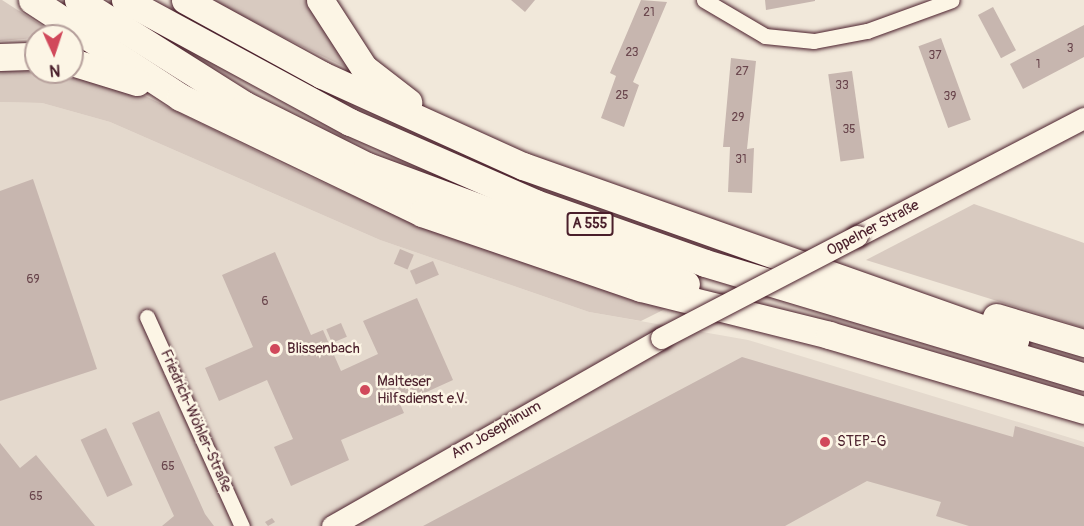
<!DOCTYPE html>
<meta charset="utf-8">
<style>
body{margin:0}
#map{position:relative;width:1084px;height:526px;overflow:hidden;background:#f1e8da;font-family:Pangolin,sans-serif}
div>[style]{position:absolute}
.built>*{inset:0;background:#e4d9cd}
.green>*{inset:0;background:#d8cac0}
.building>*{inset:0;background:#c7b6af;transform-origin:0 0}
.roads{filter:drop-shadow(0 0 2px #4a1f2b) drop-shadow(0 0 2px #4a1f2b)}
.street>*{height:15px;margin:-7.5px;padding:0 7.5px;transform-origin:7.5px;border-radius:7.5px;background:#fcf5e5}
.secondary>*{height:21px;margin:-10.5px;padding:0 10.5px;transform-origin:10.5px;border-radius:10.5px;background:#fcf5e5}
.highway>*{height:27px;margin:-13.5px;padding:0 13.5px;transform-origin:13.5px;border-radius:13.5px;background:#fcf5e5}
.bridges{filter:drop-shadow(0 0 2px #4a1f2b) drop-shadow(0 0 2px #4a1f2b)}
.secondary-bridge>*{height:21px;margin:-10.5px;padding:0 10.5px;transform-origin:10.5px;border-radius:10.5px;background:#fcf5e5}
.dots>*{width:16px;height:16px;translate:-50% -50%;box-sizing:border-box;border:3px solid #fcf5e5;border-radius:50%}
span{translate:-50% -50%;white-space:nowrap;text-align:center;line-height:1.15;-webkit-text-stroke:5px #fcf5e5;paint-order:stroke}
.number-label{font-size:12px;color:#69454c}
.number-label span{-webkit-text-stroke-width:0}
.shield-label span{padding:2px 4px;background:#fcf5e5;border:2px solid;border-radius:4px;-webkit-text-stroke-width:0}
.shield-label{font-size:14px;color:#4a1f2b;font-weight:700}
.street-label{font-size:15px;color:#4a1f2b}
.poi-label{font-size:15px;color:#4a1f2b}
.left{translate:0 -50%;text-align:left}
.north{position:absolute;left:24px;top:24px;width:60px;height:60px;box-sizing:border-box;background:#fcf5e5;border:2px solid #b59f9b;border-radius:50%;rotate:177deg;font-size:16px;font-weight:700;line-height:24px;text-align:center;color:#4a1f2b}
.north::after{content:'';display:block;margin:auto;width:21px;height:27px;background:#d1495b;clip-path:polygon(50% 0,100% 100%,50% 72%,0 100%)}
</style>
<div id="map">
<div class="built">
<div style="clip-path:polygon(0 102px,42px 103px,110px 122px,380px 240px,589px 312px,748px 340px,1084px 442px,1084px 526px,0 526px)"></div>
</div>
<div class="green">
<div style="clip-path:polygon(0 0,2px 0,58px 36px,0 41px)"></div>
<div style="clip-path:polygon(214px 0,310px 0,355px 72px,240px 16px)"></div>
<div style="clip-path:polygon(0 64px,36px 64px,36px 72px,115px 81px,303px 174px,453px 239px,669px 307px,641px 321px,589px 312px,380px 240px,110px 122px,42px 103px,0 102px)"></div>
<div style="clip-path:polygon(974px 204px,1084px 243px,1084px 328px,866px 260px)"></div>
</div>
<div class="building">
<div style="clip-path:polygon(511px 0,535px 0,525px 12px)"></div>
<div style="clip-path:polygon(641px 0,667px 2px,633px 82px,639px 85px,624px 127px,601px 118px,616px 76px,610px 73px)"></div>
<div style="clip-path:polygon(765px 0,815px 0,815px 1px,766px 10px)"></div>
<div style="left:993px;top:7px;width:49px;height:17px;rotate:62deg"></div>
<div style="clip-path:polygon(1084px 25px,1084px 57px,1023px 89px,1010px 64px)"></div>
<div style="left:941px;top:38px;width:87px;height:24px;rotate:70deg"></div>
<div style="clip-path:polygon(731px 58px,756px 61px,747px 149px,754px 148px,752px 193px,728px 192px,730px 147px,723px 147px)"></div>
<div style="left:852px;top:71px;width:88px;height:24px;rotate:82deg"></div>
<div style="clip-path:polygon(33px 179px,97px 369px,0 401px,0 191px)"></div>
<div style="left:400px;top:249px;width:15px;height:16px;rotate:23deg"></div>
<div style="clip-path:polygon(275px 252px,311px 335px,323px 330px,341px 371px,378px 354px,363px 321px,417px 298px,453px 380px,400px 404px,404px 413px,341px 440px,349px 460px,291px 486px,274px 447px,293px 439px,267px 380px,219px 401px,205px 368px,253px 347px,222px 275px)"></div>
<div style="left:433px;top:261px;width:15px;height:25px;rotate:67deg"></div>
<div style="left:341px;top:323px;width:15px;height:16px;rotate:67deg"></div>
<div style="clip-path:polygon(742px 357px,1013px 437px,1015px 426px,1084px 447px,1084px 526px,969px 526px,936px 516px,941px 502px,867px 481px,785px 526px,423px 526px)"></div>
<div style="clip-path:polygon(159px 411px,205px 514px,214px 526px,162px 526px,174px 516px,132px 423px)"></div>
<div style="left:106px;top:428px;width:63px;height:28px;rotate:65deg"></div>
<div style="clip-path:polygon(0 443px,20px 468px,36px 455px,95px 526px,0 526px)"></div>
<div style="clip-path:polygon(272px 518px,275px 522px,268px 526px,265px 522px)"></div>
</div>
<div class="roads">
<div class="street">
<div style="left:704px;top:0;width:71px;rotate:30.5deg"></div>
<div style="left:765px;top:36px;width:49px;rotate:5.8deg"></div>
<div style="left:814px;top:41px;width:54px;rotate:-10.7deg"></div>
<div style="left:867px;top:31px;width:90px;rotate:-20deg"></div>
<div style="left:147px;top:317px;width:230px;rotate:65.6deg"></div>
</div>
<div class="secondary">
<div style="left:857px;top:236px;width:256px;rotate:-27.5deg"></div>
<div style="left:332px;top:526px;width:379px;rotate:-29.7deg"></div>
</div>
<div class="highway">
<div style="left:32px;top:0;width:177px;rotate:33.2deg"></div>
<div style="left:180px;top:97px;width:268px;rotate:25.6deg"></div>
<div style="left:422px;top:213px;width:231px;rotate:18.9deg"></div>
<div style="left:641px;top:288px;width:194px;rotate:14deg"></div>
<div style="left:829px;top:335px;width:266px;rotate:16.4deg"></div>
<div style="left:78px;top:0;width:197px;rotate:32.2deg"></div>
<div style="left:245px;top:105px;width:136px;rotate:26.6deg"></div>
<div style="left:367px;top:166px;width:340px;rotate:20.3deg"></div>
<div style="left:125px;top:0;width:256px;rotate:28.5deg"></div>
<div style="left:350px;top:122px;width:202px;rotate:23.6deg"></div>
<div style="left:535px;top:203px;width:180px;rotate:19.4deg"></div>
<div style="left:705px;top:263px;width:396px;rotate:16.7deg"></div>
<div style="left:185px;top:0;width:156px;rotate:28.7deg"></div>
<div style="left:322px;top:75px;width:221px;rotate:24.4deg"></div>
<div style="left:523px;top:166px;width:522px;rotate:19.48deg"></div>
<div style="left:320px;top:0;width:81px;rotate:57.1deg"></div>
<div style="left:364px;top:68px;width:56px;rotate:37.7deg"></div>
<div style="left:0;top:57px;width:36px;rotate:-2deg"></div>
<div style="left:72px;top:62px;width:68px;rotate:17.1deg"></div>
<div style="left:996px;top:317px;width:92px;rotate:16.5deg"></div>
</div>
</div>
<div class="bridges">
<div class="secondary-bridge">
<div style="left:661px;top:338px;width:221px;rotate:-27.5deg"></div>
</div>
</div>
<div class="dots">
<div style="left:275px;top:349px;background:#d1495b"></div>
<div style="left:365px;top:390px;background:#d1495b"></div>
<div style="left:825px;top:442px;background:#d1495b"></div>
</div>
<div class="number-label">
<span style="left:649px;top:13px">21</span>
<span style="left:1070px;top:49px">3</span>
<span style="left:632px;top:53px">23</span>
<span style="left:935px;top:56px">37</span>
<span style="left:1038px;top:65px">1</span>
<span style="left:742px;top:72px">27</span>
<span style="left:842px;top:86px">33</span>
<span style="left:622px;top:96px">25</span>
<span style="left:950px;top:97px">39</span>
<span style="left:738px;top:118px">29</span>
<span style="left:849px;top:130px">35</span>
<span style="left:741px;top:160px">31</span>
<span style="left:33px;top:280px">69</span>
<span style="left:265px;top:302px">6</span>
<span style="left:168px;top:467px">65</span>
<span style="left:36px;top:497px">65</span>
</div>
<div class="shield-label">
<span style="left:590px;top:224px">A 555</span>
</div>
<div class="street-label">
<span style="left:873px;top:228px;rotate:-28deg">Oppelner Straße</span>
<span style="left:196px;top:421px;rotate:66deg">Friedrich-Wöhler-Straße</span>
<span style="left:496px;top:430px;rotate:-30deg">Am Josephinum</span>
</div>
<div class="poi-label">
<span class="left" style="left:287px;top:349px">Blissenbach</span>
<span class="left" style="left:377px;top:390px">Malteser<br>Hilfsdienst e.V.</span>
<span class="left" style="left:837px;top:442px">STEP-G</span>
</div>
<div class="north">N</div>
</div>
